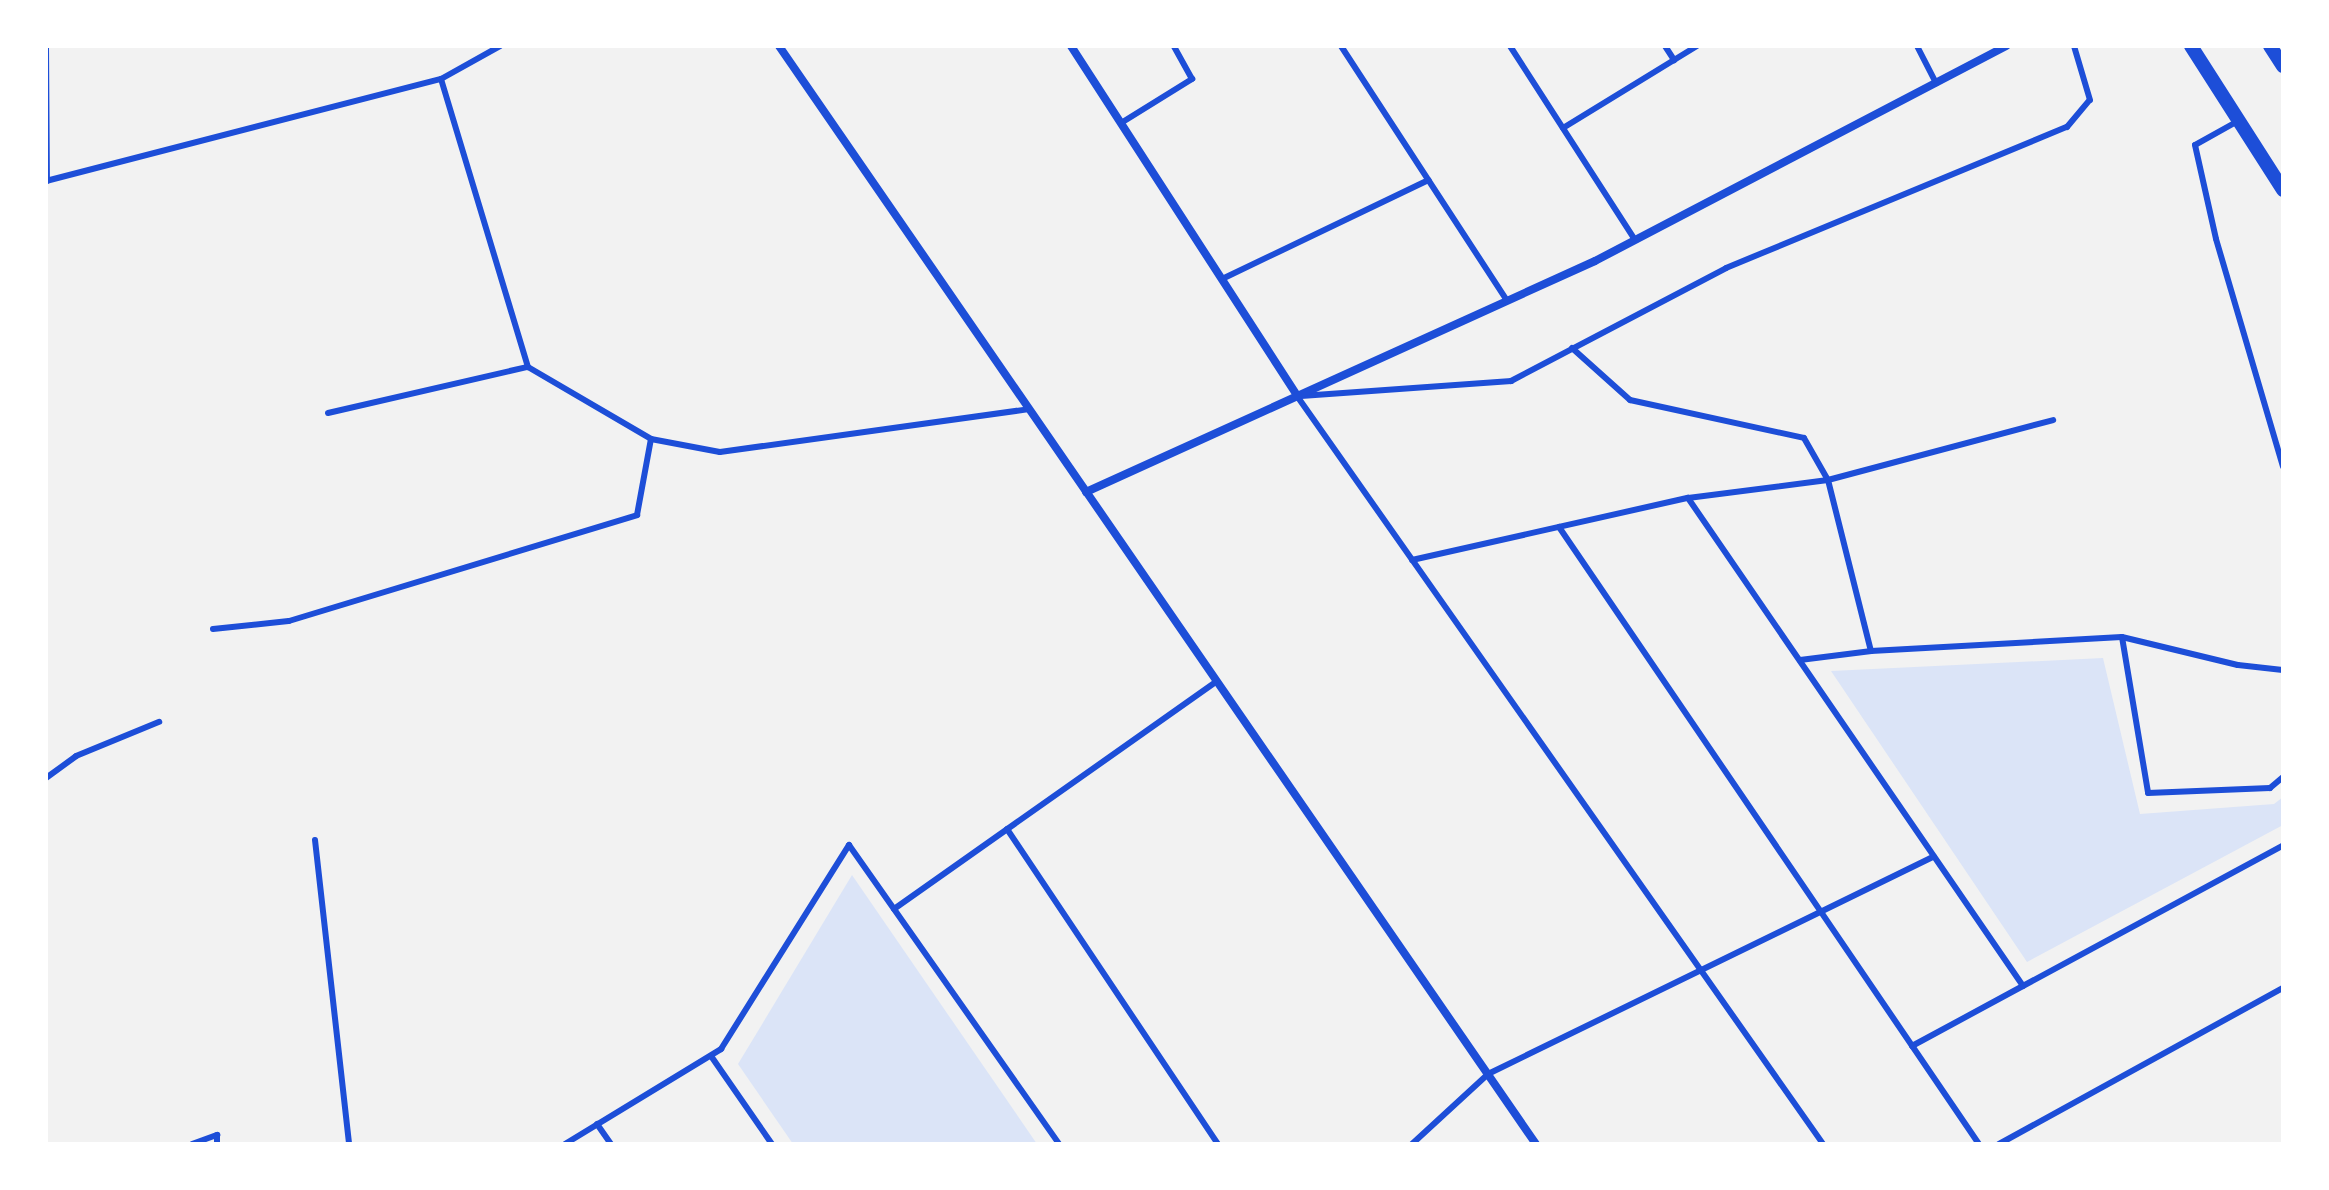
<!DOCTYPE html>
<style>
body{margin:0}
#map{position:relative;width:2329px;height:1190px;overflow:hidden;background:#f2f2f2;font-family:"Source Sans 3",sans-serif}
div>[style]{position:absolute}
.green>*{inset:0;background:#dbe4f7}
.service>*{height:6px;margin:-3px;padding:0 3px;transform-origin:3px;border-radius:3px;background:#1d4ed8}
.minor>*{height:8px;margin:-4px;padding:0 4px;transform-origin:4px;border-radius:4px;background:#1d4ed8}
.tertiary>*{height:14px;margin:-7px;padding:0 7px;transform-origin:7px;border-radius:7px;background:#1d4ed8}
span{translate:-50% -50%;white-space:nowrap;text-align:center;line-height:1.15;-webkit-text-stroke:7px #fff;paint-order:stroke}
.frame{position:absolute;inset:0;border:48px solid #fff;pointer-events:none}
</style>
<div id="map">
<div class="green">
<div style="clip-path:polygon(2103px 658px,2140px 814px,2274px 804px,2283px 797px,2283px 825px,2027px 962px,1831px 671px)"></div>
<div style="clip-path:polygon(852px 875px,1037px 1144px,793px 1144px,738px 1064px)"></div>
</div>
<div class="service">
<div style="left:46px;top:46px;width:135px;rotate:89.6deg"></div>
<div style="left:1341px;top:46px;width:304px;rotate:56.9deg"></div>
<div style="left:1510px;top:46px;width:231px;rotate:57.2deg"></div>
<div style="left:1665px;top:46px;width:17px;rotate:57deg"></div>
<div style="left:1917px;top:46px;width:42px;rotate:62.8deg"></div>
<div style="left:441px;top:79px;width:301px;rotate:73.2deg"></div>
<div style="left:528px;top:367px;width:143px;rotate:30.3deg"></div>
<div style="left:651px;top:439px;width:70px;rotate:10.7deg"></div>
<div style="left:720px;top:452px;width:312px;rotate:-7.9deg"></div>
<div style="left:2238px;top:121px;width:49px;rotate:150.8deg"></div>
<div style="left:2195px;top:145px;width:96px;rotate:77.4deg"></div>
<div style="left:2216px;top:239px;width:237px;rotate:73.6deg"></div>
<div style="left:1121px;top:123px;width:84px;rotate:-31.8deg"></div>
<div style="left:1192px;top:79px;width:38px;rotate:-119deg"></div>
<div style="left:1563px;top:128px;width:157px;rotate:-31.5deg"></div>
<div style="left:46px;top:181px;width:408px;rotate:-14.5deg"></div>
<div style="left:441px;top:79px;width:68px;rotate:-29.2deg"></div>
<div style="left:1222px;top:279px;width:229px;rotate:-25.6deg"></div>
<div style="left:1572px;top:348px;width:78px;rotate:41.9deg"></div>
<div style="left:1630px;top:400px;width:178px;rotate:12.3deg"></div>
<div style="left:1804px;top:438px;width:48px;rotate:60.3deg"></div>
<div style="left:1828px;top:480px;width:176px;rotate:75.9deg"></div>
<div style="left:1297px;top:396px;width:914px;rotate:54.88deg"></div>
<div style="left:1301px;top:396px;width:211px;rotate:-4.1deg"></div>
<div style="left:1511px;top:381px;width:243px;rotate:-27.7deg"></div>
<div style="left:1726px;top:268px;width:369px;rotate:-22.5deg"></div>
<div style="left:2067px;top:127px;width:35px;rotate:-50deg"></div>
<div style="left:2090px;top:100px;width:56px;rotate:-106.5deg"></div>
<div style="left:328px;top:413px;width:205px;rotate:-13deg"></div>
<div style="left:1688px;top:498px;width:592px;rotate:55.53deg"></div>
<div style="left:1559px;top:527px;width:746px;rotate:55.76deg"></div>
<div style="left:1412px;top:560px;width:283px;rotate:-12.7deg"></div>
<div style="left:1688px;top:498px;width:141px;rotate:-7.3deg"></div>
<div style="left:1828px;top:480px;width:233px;rotate:-14.9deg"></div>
<div style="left:213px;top:629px;width:76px;rotate:-6deg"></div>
<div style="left:289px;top:621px;width:364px;rotate:-16.9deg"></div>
<div style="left:637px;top:515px;width:77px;rotate:-79.6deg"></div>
<div style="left:2122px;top:637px;width:158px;rotate:80.5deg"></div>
<div style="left:2148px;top:793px;width:122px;rotate:-2.3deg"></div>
<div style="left:2270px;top:788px;width:17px;rotate:-40deg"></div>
<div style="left:1800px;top:660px;width:72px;rotate:-7.2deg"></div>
<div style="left:1871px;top:651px;width:251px;rotate:-3.2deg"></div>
<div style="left:2122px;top:637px;width:119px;rotate:13.6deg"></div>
<div style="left:2238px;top:665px;width:45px;rotate:6.3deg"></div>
<div style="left:46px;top:778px;width:37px;rotate:-36deg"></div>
<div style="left:76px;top:756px;width:90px;rotate:-22.3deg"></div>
<div style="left:1007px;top:829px;width:379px;rotate:56.2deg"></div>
<div style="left:315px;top:840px;width:306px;rotate:83.6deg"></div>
<div style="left:894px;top:909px;width:395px;rotate:-35.2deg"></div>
<div style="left:1912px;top:1046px;width:422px;rotate:-28.4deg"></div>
<div style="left:711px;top:1056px;width:107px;rotate:55.3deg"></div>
<div style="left:597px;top:1124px;width:24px;rotate:55deg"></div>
<div style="left:192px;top:1144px;width:27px;rotate:-20deg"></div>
<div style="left:217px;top:1135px;width:9px;rotate:90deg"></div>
<div style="left:565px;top:1144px;width:183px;rotate:-31.3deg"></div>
<div style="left:721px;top:1049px;width:241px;rotate:-57.9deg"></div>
<div style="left:849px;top:845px;width:365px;rotate:54.9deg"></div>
<div style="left:1412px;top:1144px;width:103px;rotate:-42.6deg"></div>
<div style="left:1488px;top:1074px;width:496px;rotate:-26deg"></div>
<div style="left:1999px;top:1144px;width:324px;rotate:-28.8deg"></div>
</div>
<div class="minor">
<div style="left:779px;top:46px;width:1334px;rotate:55.42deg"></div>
<div style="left:1071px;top:46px;width:417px;rotate:57.1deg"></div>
<div style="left:1086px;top:492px;width:559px;rotate:-24.41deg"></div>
<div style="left:1595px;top:261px;width:464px;rotate:-27.6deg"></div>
</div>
<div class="tertiary">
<div style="left:2191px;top:46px;width:171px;rotate:57.4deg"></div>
<div style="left:2270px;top:46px;width:24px;rotate:57deg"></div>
</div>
<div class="frame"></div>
</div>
